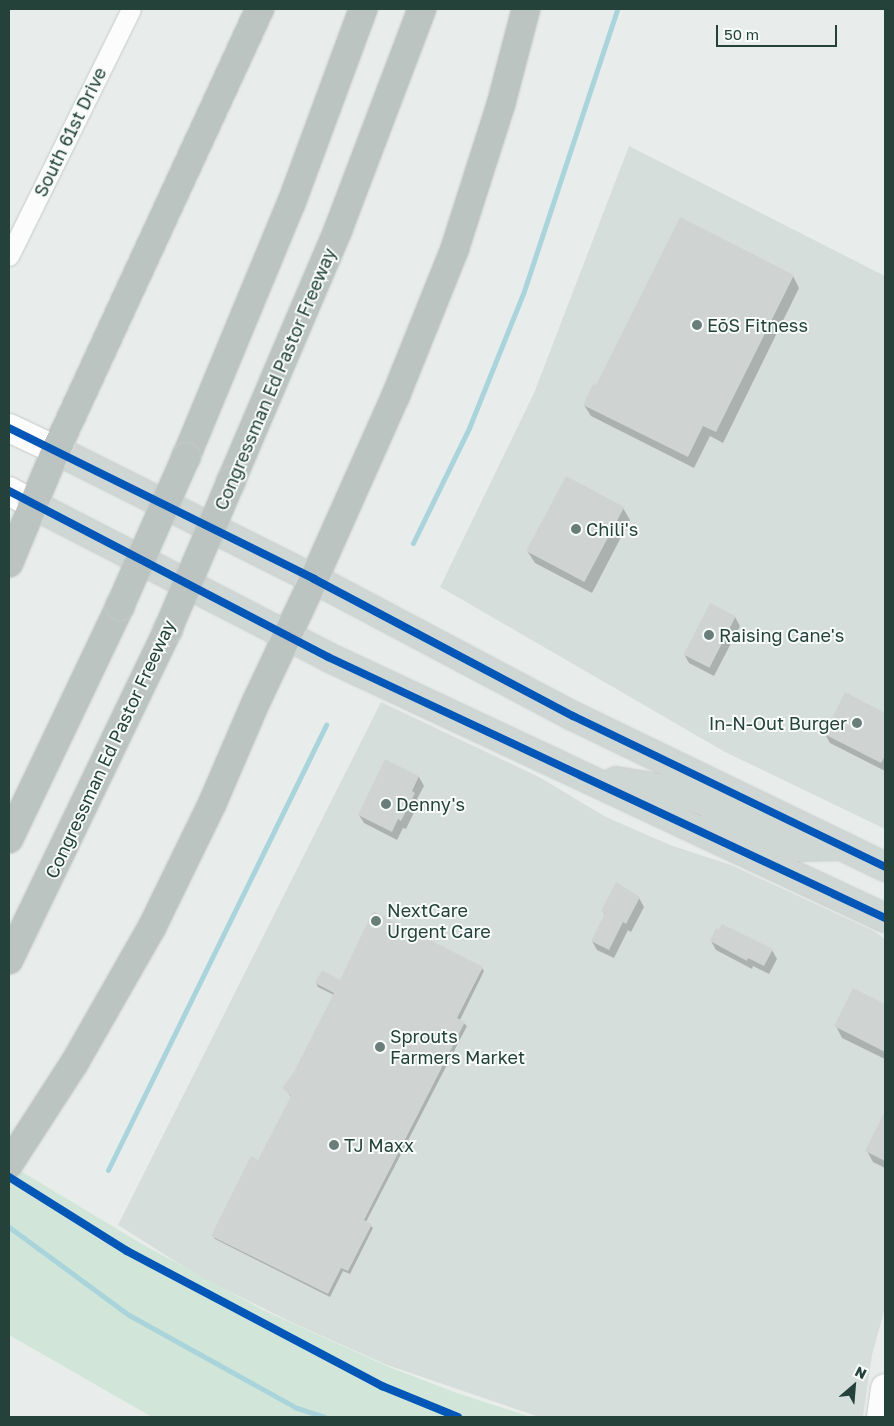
<!DOCTYPE html>
<meta charset="utf-8">
<style>
body{margin:0}
#map{position:relative;width:894px;height:1426px;overflow:hidden;background:#e8edeb;font-family:"Golos Text",sans-serif}
div>[style]{position:absolute}
.built>*{inset:0;background:#d6dedb}
.green>*{inset:0;background:#d1e6d8}
.shadow>*{inset:0;background:#0003}
.stream>*{height:5px;margin:-2.5px;padding:0 2.5px;transform-origin:2.5px;border-radius:2.5px;background:#a9d4db}
.building>*{inset:0;background:#cfd4d2;transform-origin:0 0}
.roads{filter:drop-shadow(0 0 1px #c5cac8) drop-shadow(0 0 1px #c5cac8)}
.minor>*{height:19px;margin:-9.5px;padding:0 9.5px;transform-origin:9.5px;border-radius:9.5px;background:#fcfcfc}
.secondary>*{height:28px;margin:-14px;padding:0 14px;transform-origin:14px;border-radius:14px;background:#fcfcfc}
.primary>*{height:28px;margin:-14px;padding:0 14px;transform-origin:14px;border-radius:14px;background:#cfd7d5}
.motorway>*{height:28px;margin:-14px;padding:0 14px;transform-origin:14px;border-radius:14px;background:#bcc4c2}
.bridges{filter:drop-shadow(0 0 1px #c3ccc9) drop-shadow(0 0 1px #c3ccc9)}
.motorway-bridge>*{height:28px;margin:-14px;padding:0 14px;transform-origin:14px;border-radius:14px;background:#bcc4c2}
.cycleway>*{height:8px;margin:-4px;padding:0 4px;transform-origin:4px;border-radius:4px;background:#0057b8}
.dots>*{width:14px;height:14px;translate:-50% -50%;box-sizing:border-box;border:2px solid #f7fbf9;border-radius:50%}
span{translate:-50% -50%;white-space:nowrap;text-align:center;line-height:1.15;-webkit-text-stroke:4px #f7fbf9;paint-order:stroke}
.street-label{font-size:18px;color:#24423a}
.poi-label{font-size:18px;color:#24423a}
.left{translate:0 -50%;text-align:left}
.right{translate:-100% -50%;text-align:right}
.frame{position:absolute;inset:0;border:10px solid #24423a;pointer-events:none}
.north{position:absolute;left:829px;top:1361px;width:50px;height:50px;-webkit-text-stroke:4px #f7fbf9;paint-order:stroke;rotate:27deg;font-size:14px;font-weight:700;line-height:20px;text-align:center;color:#24423a}
.north::after{content:'';display:block;margin:auto;width:18px;height:22px;background:#24423a;clip-path:polygon(50% 0,100% 100%,50% 72%,0 100%)}
.scale{position:absolute;left:716px;top:25px;width:121px;height:22px;box-sizing:border-box;border:2px solid #24423a;border-top:0;padding-left:6px;font-size:15px;line-height:18px;white-space:nowrap;color:#24423a;-webkit-text-stroke:4px #f7fbf9;paint-order:stroke}
</style>
<div id="map">
<div class="built">
<div style="clip-path:polygon(629px 146px,885px 276px,885px 829px,725px 752px,440px 587px,534px 393px)"></div>
<div style="clip-path:polygon(381px 702px,539px 777px,606px 817px,670px 845px,731px 865px,874px 931px,885px 939px,885px 1308px,872px 1355px,863px 1417px,539px 1417px,387px 1365px,295px 1324px,200px 1277px,118px 1225px)"></div>
</div>
<div class="green">
<div style="clip-path:polygon(9px 1164px,142px 1244px,263px 1310px,389px 1367px,454px 1392px,531px 1417px,152px 1417px,9px 1335px)"></div>
</div>
<div class="shadow">
<div style="clip-path:polygon(793px 276px,799px 288px,723px 443px,710px 436px,694px 468px,591px 416px,584px 405px,596px 387px)"></div>
<div style="clip-path:polygon(623px 508px,630px 520px,592px 593px,535px 563px,528px 552px)"></div>
<div style="clip-path:polygon(735px 617px,740px 626px,714px 676px,689px 663px,684px 654px)"></div>
<div style="clip-path:polygon(845px 694px,885px 714px,885px 771px,830px 743px,825px 734px)"></div>
<div style="clip-path:polygon(386px 761px,419px 777px,424px 786px,417px 799px,419px 802px,406px 829px,403px 828px,397px 840px,364px 823px,359px 815px)"></div>
<div style="clip-path:polygon(639px 898px,644px 907px,631px 932px,628px 930px,614px 958px,597px 950px,592px 941px,605px 915px,603px 911px)"></div>
<div style="clip-path:polygon(711px 941px,772px 950px,777px 959px,769px 974px,753px 966px,752px 969px,716px 950px)"></div>
<div style="clip-path:polygon(482px 968px,484px 971px,460px 1020px,467px 1026px,366px 1222px,373px 1228px,350px 1274px,343px 1271px,330px 1297px,215px 1239px,213px 1236px,259px 1162px,291px 1097px,284px 1088px,295px 1072px,334px 995px,318px 987px,316px 983px)"></div>
<div style="clip-path:polygon(854px 990px,885px 1006px,885px 1059px,842px 1038px,836px 1026px)"></div>
<div style="clip-path:polygon(885px 1114px,885px 1168px,873px 1162px,867px 1151px)"></div>
</div>
<div class="stream">
<div style="left:413px;top:543px;width:128px;rotate:-64deg"></div>
<div style="left:469px;top:428px;width:144px;rotate:-68.1deg"></div>
<div style="left:523px;top:294px;width:300px;rotate:-71.7deg"></div>
<div style="left:108px;top:1170px;width:496px;rotate:-63.9deg"></div>
<div style="left:9px;top:1227px;width:149px;rotate:36.3deg"></div>
<div style="left:129px;top:1315px;width:192px;rotate:29deg"></div>
<div style="left:297px;top:1408px;width:29px;rotate:18deg"></div>
</div>
<div class="building">
<div style="clip-path:polygon(680px 217px,794px 275px,716px 432px,703px 426px,688px 457px,583px 405px,593px 384px,596px 385px)"></div>
<div style="left:566px;top:476px;width:66px;height:85px;rotate:28deg"></div>
<div style="left:710px;top:603px;width:29px;height:58px;rotate:27deg"></div>
<div style="clip-path:polygon(845px 692px,885px 713px,885px 756px,881px 763px,824px 734px)"></div>
<div style="clip-path:polygon(385px 759px,419px 776px,412px 791px,415px 793px,401px 821px,398px 819px,392px 832px,358px 815px)"></div>
<div style="clip-path:polygon(616px 882px,640px 897px,626px 924px,623px 922px,609px 950px,591px 941px,605px 913px,601px 911px)"></div>
<div style="clip-path:polygon(373px 911px,483px 967px,457px 1018px,465px 1022px,364px 1220px,372px 1224px,348px 1271px,341px 1268px,328px 1294px,211px 1236px,251px 1156px,258px 1160px,291px 1096px,282px 1088px,294px 1072px,334px 993px,315px 983px,322px 970px,340px 980px)"></div>
<div style="clip-path:polygon(722px 924px,773px 949px,764px 966px,748px 958px,747px 961px,710px 941px,716px 928px,719px 929px)"></div>
<div style="clip-path:polygon(853px 988px,885px 1004px,885px 1052px,834px 1026px)"></div>
<div style="clip-path:polygon(885px 1111px,885px 1161px,865px 1151px)"></div>
</div>
<div class="roads">
<div class="minor">
<div style="left:9px;top:256px;width:275px;rotate:-63.7deg"></div>
</div>
<div class="secondary">
<div style="left:9px;top:428px;width:52px;rotate:25.1deg"></div>
<div style="left:9px;top:491px;width:26px;rotate:29deg"></div>
<div style="left:881px;top:1417px;width:29px;rotate:-82deg"></div>
</div>
<div class="primary">
<div style="left:56px;top:450px;width:288px;rotate:26.6deg"></div>
<div style="left:314px;top:579px;width:293px;rotate:27.9deg"></div>
<div style="left:573px;top:716px;width:347px;rotate:25.8deg"></div>
<div style="left:32px;top:504px;width:333px;rotate:27.3deg"></div>
<div style="left:328px;top:657px;width:615px;rotate:25.11deg"></div>
<div style="left:616px;top:781px;width:60px;rotate:9.6deg"></div>
<div style="left:675px;top:791px;width:39px;rotate:19deg"></div>
<div style="left:712px;top:804px;width:16px;rotate:7deg"></div>
<div style="left:728px;top:806px;width:17px;rotate:-21deg"></div>
<div style="left:701px;top:830px;width:32px;rotate:-11deg"></div>
<div style="left:732px;top:824px;width:71px;rotate:18.9deg"></div>
<div style="left:799px;top:847px;width:40px;rotate:-1.4deg"></div>
</div>
<div class="motorway">
<div style="left:186px;top:457px;width:274px;rotate:-67.5deg"></div>
<div style="left:291px;top:204px;width:208px;rotate:-69.7deg"></div>
<div style="left:231px;top:481px;width:273px;rotate:-66.9deg"></div>
<div style="left:338px;top:230px;width:236px;rotate:-69.2deg"></div>
<div style="left:9px;top:563px;width:122px;rotate:-67.4deg"></div>
<div style="left:56px;top:450px;width:486px;rotate:-65.2deg"></div>
<div style="left:9px;top:839px;width:258px;rotate:-64.5deg"></div>
<div style="left:9px;top:960px;width:367px;rotate:-64.3deg"></div>
<div style="left:9px;top:1164px;width:121px;rotate:-57.1deg"></div>
<div style="left:75px;top:1062px;width:155px;rotate:-60.3deg"></div>
<div style="left:152px;top:927px;width:137px;rotate:-64deg"></div>
<div style="left:212px;top:804px;width:111px;rotate:-66.7deg"></div>
<div style="left:256px;top:702px;width:136px;rotate:-64.8deg"></div>
<div style="left:314px;top:579px;width:201px;rotate:-66deg"></div>
<div style="left:396px;top:395px;width:158px;rotate:-68.1deg"></div>
<div style="left:455px;top:248px;width:151px;rotate:-72.3deg"></div>
<div style="left:501px;top:104px;width:98px;rotate:-75.3deg"></div>
</div>
</div>
<div class="bridges">
<div class="motorway-bridge">
<div style="left:120px;top:606px;width:163px;rotate:-66.1deg"></div>
<div style="left:168px;top:629px;width:161px;rotate:-66.9deg"></div>
</div>
</div>
<div class="cycleway">
<div style="left:9px;top:428px;width:340px;rotate:26.3deg"></div>
<div style="left:314px;top:579px;width:293px;rotate:27.9deg"></div>
<div style="left:573px;top:716px;width:347px;rotate:25.8deg"></div>
<div style="left:9px;top:491px;width:360px;rotate:27.5deg"></div>
<div style="left:328px;top:657px;width:615px;rotate:25.11deg"></div>
<div style="left:9px;top:1177px;width:139px;rotate:32.1deg"></div>
<div style="left:127px;top:1251px;width:289px;rotate:27.9deg"></div>
<div style="left:382px;top:1386px;width:82px;rotate:22.2deg"></div>
</div>
<div class="dots">
<div style="left:697px;top:325px;background:#697e78"></div>
<div style="left:576px;top:529px;background:#697e78"></div>
<div style="left:709px;top:635px;background:#697e78"></div>
<div style="left:857px;top:723px;background:#697e78"></div>
<div style="left:386px;top:804px;background:#697e78"></div>
<div style="left:376px;top:921px;background:#697e78"></div>
<div style="left:380px;top:1047px;background:#697e78"></div>
<div style="left:334px;top:1145px;background:#697e78"></div>
</div>
<div class="street-label">
<span style="left:70px;top:132px;rotate:-64deg">South 61st Drive</span>
<span style="left:275px;top:379px;rotate:-67deg">Congressman Ed Pastor Freeway</span>
<span style="left:110px;top:749px;rotate:-65deg">Congressman Ed Pastor Freeway</span>
</div>
<div class="poi-label">
<span class="left" style="left:707px;top:325px">EōS Fitness</span>
<span class="left" style="left:586px;top:529px">Chili's</span>
<span class="left" style="left:719px;top:635px">Raising Cane's</span>
<span class="right" style="left:847px;top:723px">In-N-Out Burger</span>
<span class="left" style="left:396px;top:804px">Denny's</span>
<span class="left" style="left:387px;top:921px">NextCare<br>Urgent Care</span>
<span class="left" style="left:390px;top:1047px">Sprouts<br>Farmers Market</span>
<span class="left" style="left:344px;top:1145px">TJ Maxx</span>
</div>
<div class="frame"></div>
<div class="north">N</div>
<div class="scale">50 m</div>
</div>
